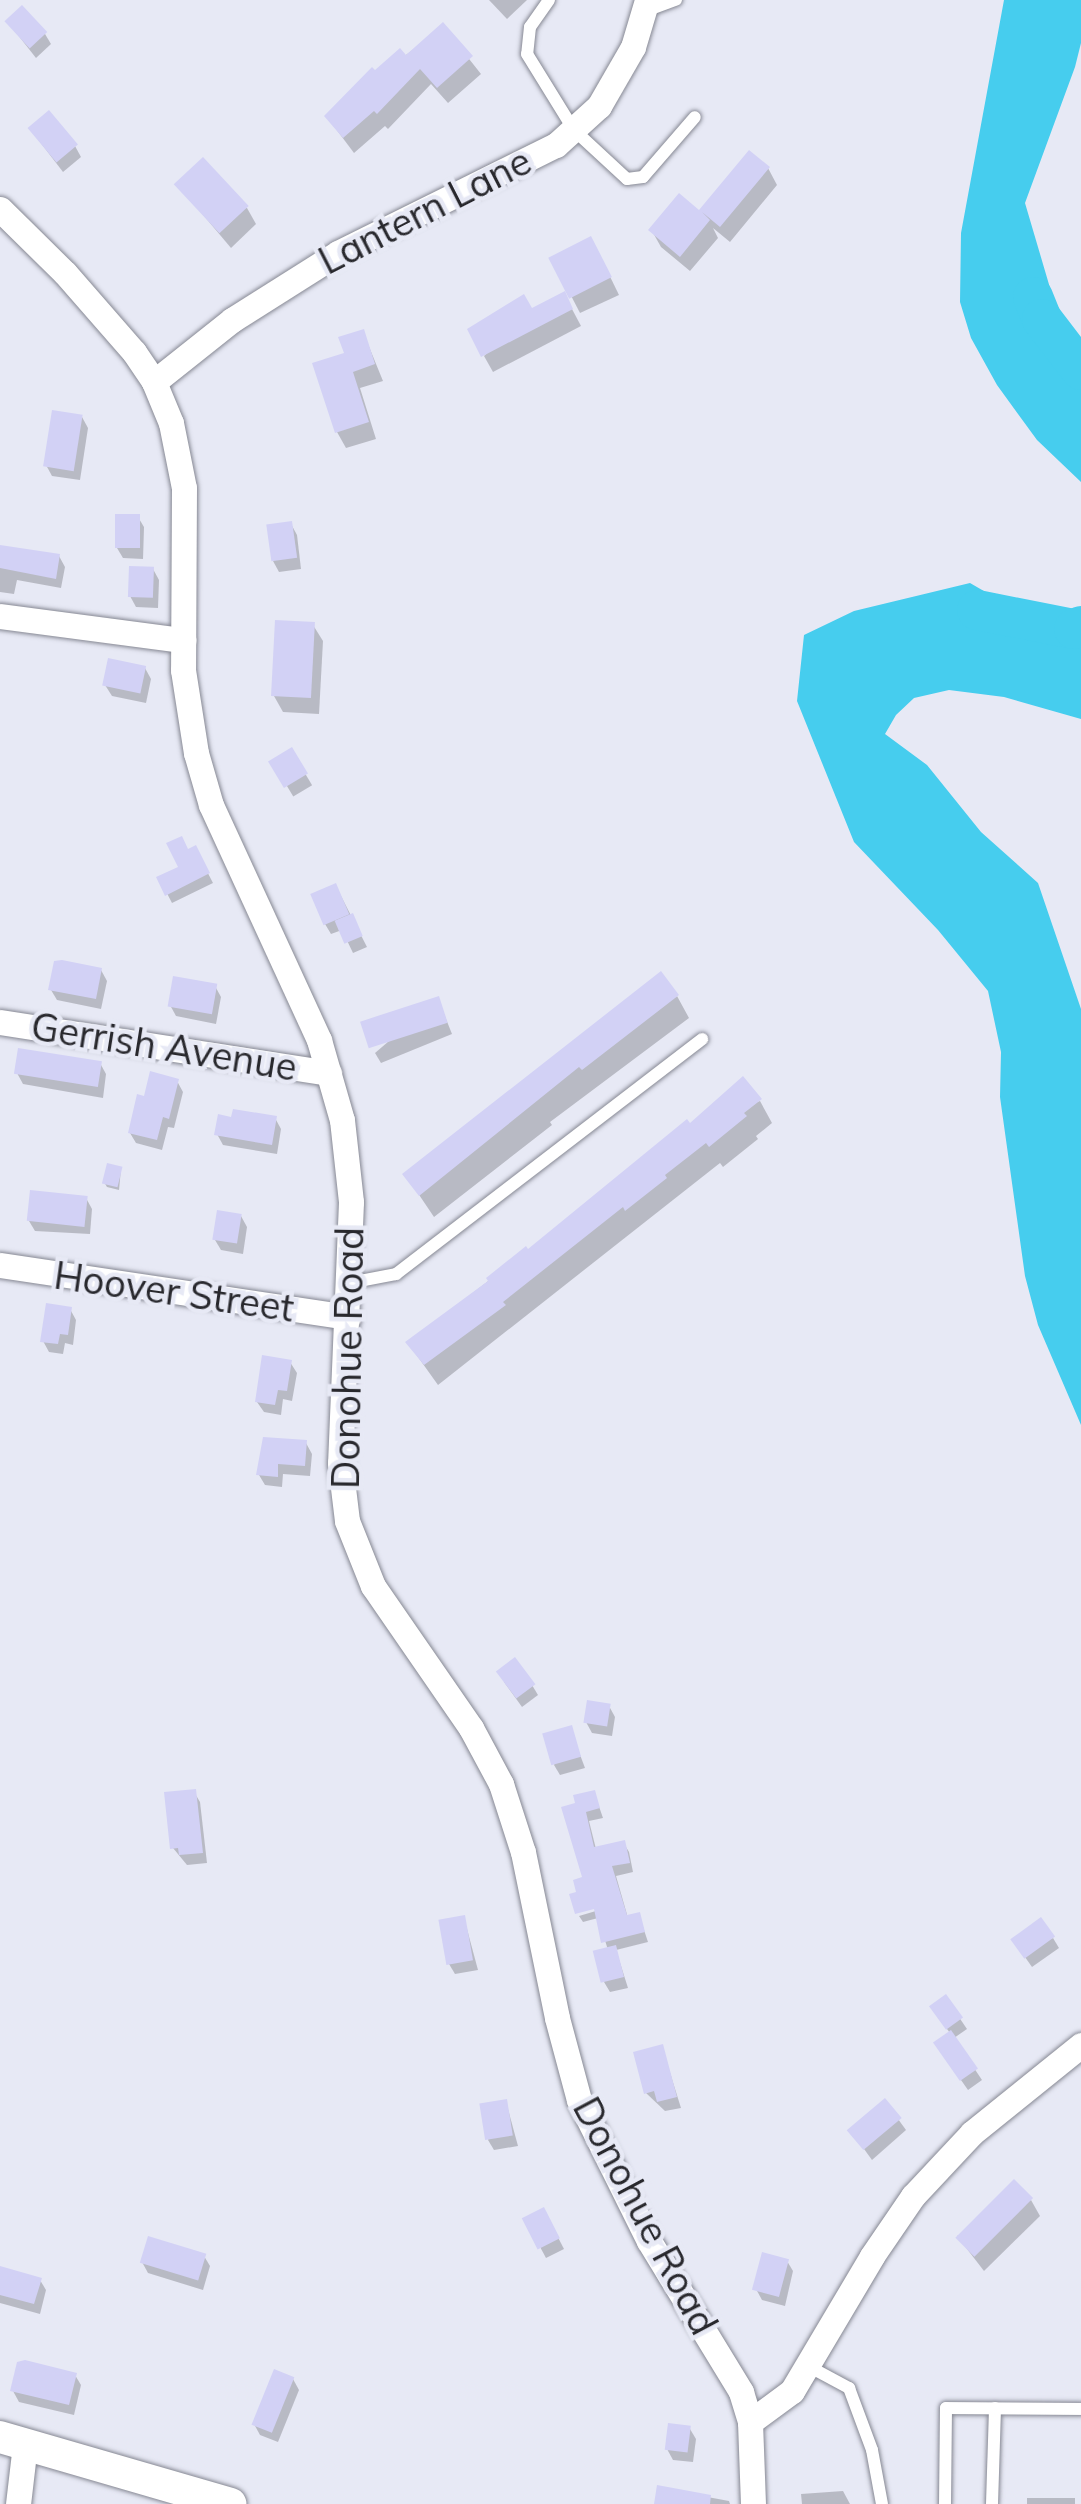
<!DOCTYPE html>
<style>
body{margin:0}
#map{position:relative;width:1081px;height:2504px;overflow:hidden;background:#e7e9f5;font-family:Mulish,sans-serif}
div>[style]{position:absolute}
.water>*{inset:0;background:#46cdee}
.shadow>*{inset:0;background:#0003;transform-origin:0 0}
.river>*{height:40px;margin:-20px;padding:0 20px;transform-origin:20px;border-radius:20px;background:#46cdee}
.building>*{inset:0;background:#d2d1f5;transform-origin:0 0}
.roads{filter:drop-shadow(0 0 2px #868893) drop-shadow(0 0 2px #868893)}
.service>*{height:12px;margin:-6px;padding:0 6px;transform-origin:6px;border-radius:6px;background:#fff}
.minor>*{height:25px;margin:-12.5px;padding:0 12.5px;transform-origin:12.5px;border-radius:12.5px;background:#fff}
.tertiary>*{height:32px;margin:-16px;padding:0 16px;transform-origin:16px;border-radius:16px;background:#fff}
span{translate:-50% -50%;white-space:nowrap;text-align:center;line-height:1.15;-webkit-text-stroke:9px #e7e9f5;paint-order:stroke}
.street-label{font-size:38px;color:#28282d}
</style>
<div id="map">
<div class="water">
<div style="clip-path:polygon(1004px 0,1081px 0,1081px 43px,1075px 67px,1025px 203px,1058px 315px,1064px 366px,1081px 389px,1081px 482px,1037px 440px,997px 385px,971px 338px,960px 302px,961px 233px)"></div>
<div style="clip-path:polygon(970px 583px,1081px 647px,1081px 719px,1004px 697px,949px 690px,914px 698px,896px 715px,885px 734px,927px 765px,981px 832px,1038px 883px,1081px 1009px,1081px 1425px,1038px 1325px,1025px 1276px,1000px 1097px,1001px 1052px,988px 991px,938px 930px,854px 842px,797px 701px,804px 635px,854px 611px)"></div>
</div>
<div class="shadow">
<div style="clip-path:polygon(489px 0,527px 0,507px 19px)"></div>
<div style="clip-path:polygon(7px 21px,45px 34px,51px 44px,36px 58px)"></div>
<div style="clip-path:polygon(443px 26px,481px 74px,448px 103px,431px 84px,388px 129px,385px 126px,354px 153px,327px 117px)"></div>
<div style="clip-path:polygon(37px 138px,75px 146px,81px 157px,63px 172px)"></div>
<div style="clip-path:polygon(749px 153px,768px 168px,777px 185px,730px 242px,713px 228px,718px 238px,690px 271px,661px 247px,652px 231px,700px 214px)"></div>
<div style="clip-path:polygon(178px 185px,247px 208px,256px 224px,231px 248px)"></div>
<div style="clip-path:polygon(600px 256px,619px 295px,580px 313px,552px 259px)"></div>
<div style="clip-path:polygon(572px 309px,581px 326px,493px 372px,484px 356px,531px 311px)"></div>
<div style="clip-path:polygon(363px 332px,383px 381px,360px 388px,376px 439px,346px 448px,337px 432px,347px 355px)"></div>
<div style="clip-path:polygon(82px 417px,88px 428px,80px 480px,52px 476px,46px 465px)"></div>
<div style="clip-path:polygon(138px 517px,144px 527px,143px 559px,123px 558px,117px 548px)"></div>
<div style="clip-path:polygon(291px 524px,297px 535px,301px 569px,279px 572px,273px 561px)"></div>
<div style="clip-path:polygon(0 548px,59px 556px,65px 567px,61px 588px,17px 580px,14px 594px,0 592px)"></div>
<div style="clip-path:polygon(153px 569px,159px 580px,158px 608px,136px 607px,130px 596px)"></div>
<div style="clip-path:polygon(313px 625px,323px 641px,319px 714px,283px 712px,274px 696px)"></div>
<div style="clip-path:polygon(145px 668px,151px 679px,146px 703px,112px 696px,105px 685px)"></div>
<div style="left:291px;top:750px;width:41px;height:22px;rotate:59deg"></div>
<div style="clip-path:polygon(195px 848px,213px 883px,172px 903px,159px 878px,181px 868px,188px 851px)"></div>
<div style="clip-path:polygon(341px 896px,367px 947px,353px 953px,342px 930px,331px 934px,325px 924px)"></div>
<div style="clip-path:polygon(101px 970px,107px 981px,101px 1009px,57px 1000px,51px 990px)"></div>
<div style="clip-path:polygon(215px 986px,221px 997px,216px 1024px,176px 1016px,170px 1005px)"></div>
<div style="clip-path:polygon(677px 996px,689px 1018px,550px 1122px,552px 1125px,434px 1217px,405px 1174px)"></div>
<div style="clip-path:polygon(438px 999px,452px 1034px,381px 1063px,375px 1053px)"></div>
<div style="clip-path:polygon(100px 1063px,106px 1074px,103px 1098px,23px 1084px,17px 1073px)"></div>
<div style="clip-path:polygon(177px 1081px,183px 1092px,174px 1128px,168px 1127px,162px 1150px,136px 1143px,130px 1133px,145px 1099px)"></div>
<div style="clip-path:polygon(760px 1101px,772px 1123px,756px 1136px,758px 1139px,723px 1167px,720px 1163px,438px 1385px,408px 1343px,689px 1126px)"></div>
<div style="clip-path:polygon(275px 1118px,281px 1129px,277px 1154px,223px 1145px,217px 1134px)"></div>
<div style="clip-path:polygon(121px 1169px,119px 1190px,107px 1187px,104px 1182px)"></div>
<div style="clip-path:polygon(86px 1198px,92px 1209px,90px 1234px,35px 1231px,29px 1221px)"></div>
<div style="clip-path:polygon(241px 1216px,247px 1227px,243px 1254px,221px 1250px,215px 1240px)"></div>
<div style="clip-path:polygon(70px 1309px,76px 1320px,73px 1345px,65px 1343px,63px 1354px,49px 1352px,43px 1341px)"></div>
<div style="clip-path:polygon(290px 1362px,297px 1373px,292px 1401px,283px 1399px,281px 1415px,264px 1412px,257px 1402px)"></div>
<div style="clip-path:polygon(306px 1443px,312px 1454px,310px 1476px,283px 1474px,282px 1487px,265px 1485px,259px 1475px)"></div>
<div style="clip-path:polygon(504px 1682px,532px 1685px,538px 1695px,522px 1707px)"></div>
<div style="clip-path:polygon(609px 1706px,615px 1717px,612px 1736px,592px 1733px,586px 1722px)"></div>
<div style="clip-path:polygon(570px 1728px,585px 1768px,560px 1775px,554px 1765px)"></div>
<div style="clip-path:polygon(194px 1792px,200px 1802px,207px 1863px,187px 1865px,173px 1848px)"></div>
<div style="clip-path:polygon(594px 1792px,603px 1818px,589px 1821px,596px 1849px,623px 1842px,629px 1852px,633px 1872px,616px 1876px,628px 1918px,639px 1915px,648px 1942px,616px 1950px,628px 1988px,610px 1992px,604px 1982px,608px 1950px,598px 1918px,583px 1922px,579px 1916px,606px 1908px,580px 1894px,586px 1879px,578px 1805px)"></div>
<div style="clip-path:polygon(464px 1918px,478px 1970px,455px 1974px,449px 1964px)"></div>
<div style="clip-path:polygon(1053px 1938px,1059px 1948px,1032px 1967px,1020px 1950px)"></div>
<div style="clip-path:polygon(946px 1998px,967px 2029px,954px 2038px,982px 2080px,968px 2090px,942px 2053px,950px 2033px,938px 2017px)"></div>
<div style="clip-path:polygon(662px 2047px,681px 2108px,665px 2111px,646px 2093px)"></div>
<div style="clip-path:polygon(885px 2101px,906px 2130px,872px 2160px,851px 2131px)"></div>
<div style="clip-path:polygon(506px 2102px,518px 2146px,494px 2150px,488px 2140px)"></div>
<div style="clip-path:polygon(1031px 2200px,1040px 2216px,984px 2271px,957px 2236px)"></div>
<div style="clip-path:polygon(525px 2219px,549px 2220px,564px 2249px,546px 2258px)"></div>
<div style="clip-path:polygon(204px 2256px,210px 2266px,203px 2290px,148px 2273px,142px 2262px)"></div>
<div style="clip-path:polygon(787px 2261px,793px 2271px,785px 2306px,762px 2300px,756px 2289px)"></div>
<div style="clip-path:polygon(0 2269px,40px 2280px,46px 2290px,40px 2314px,0 2303px)"></div>
<div style="clip-path:polygon(75px 2375px,81px 2385px,74px 2415px,19px 2402px,13px 2391px)"></div>
<div style="clip-path:polygon(293px 2379px,299px 2390px,278px 2442px,260px 2435px,254px 2424px)"></div>
<div style="clip-path:polygon(690px 2429px,696px 2439px,693px 2462px,673px 2460px,667px 2449px)"></div>
<div style="clip-path:polygon(659px 2488px,729px 2501px,730px 2504px,656px 2504px)"></div>
<div style="clip-path:polygon(843px 2491px,850px 2504px,802px 2504px,801px 2494px)"></div>
<div style="left:1027px;top:2498px;width:48px;height:6px"></div>
</div>
<div class="river">
<div style="left:1033px;top:297px;width:24px;rotate:68deg"></div>
<div style="left:1042px;top:319px;width:64px;rotate:52.6deg"></div>
<div style="left:977px;top:610px;width:99px;rotate:11.1deg"></div>
<div style="left:1074px;top:629px;width:8px;rotate:-23deg"></div>
</div>
<div class="building">
<div style="left:22px;top:5px;width:37px;height:24px;rotate:47deg"></div>
<div style="clip-path:polygon(443px 22px,473px 56px,437px 88px,420px 69px,377px 114px,374px 111px,343px 138px,324px 116px,372px 67px,375px 70px,400px 48px,406px 55px)"></div>
<div style="left:49px;top:110px;width:45px;height:28px;rotate:50deg"></div>
<div style="clip-path:polygon(749px 150px,770px 167px,720px 227px,702px 212px,710px 220px,680px 257px,648px 230px,679px 193px,699px 210px)"></div>
<div style="left:203px;top:157px;width:67px;height:40px;rotate:47deg"></div>
<div style="left:591px;top:236px;width:46px;height:48px;rotate:63deg"></div>
<div style="clip-path:polygon(565px 291px,573px 309px,481px 357px,467px 329px,524px 294px,532px 308px)"></div>
<div style="clip-path:polygon(364px 329px,375px 364px,353px 372px,369px 422px,335px 433px,312px 363px,344px 353px,338px 337px)"></div>
<div style="left:52px;top:410px;width:31px;height:57px;rotate:9deg"></div>
<div style="left:115px;top:514px;width:25px;height:34px"></div>
<div style="left:292px;top:521px;width:37px;height:26px;rotate:82deg"></div>
<div style="clip-path:polygon(0 545px,60px 554px,56px 579px,0 568px)"></div>
<div style="left:129px;top:566px;width:25px;height:31px;rotate:2deg"></div>
<div style="left:275px;top:620px;width:40px;height:76px;rotate:3deg"></div>
<div style="left:108px;top:658px;width:39px;height:28px;rotate:12deg"></div>
<div style="left:292px;top:747px;width:31px;height:28px;rotate:59deg"></div>
<div style="clip-path:polygon(182px 836px,188px 849px,196px 845px,210px 873px,165px 896px,156px 877px,178px 867px,166px 843px)"></div>
<div style="left:336px;top:883px;width:34px;height:28px;rotate:67deg"></div>
<div style="left:353px;top:913px;width:25px;height:20px;rotate:67deg"></div>
<div style="clip-path:polygon(62px 960px,102px 968px,96px 999px,48px 990px,54px 961px)"></div>
<div style="clip-path:polygon(661px 971px,679px 995px,582px 1070px,579px 1067px,419px 1196px,402px 1174px)"></div>
<div style="left:173px;top:976px;width:45px;height:31px;rotate:10deg"></div>
<div style="left:439px;top:996px;width:28px;height:83px;rotate:72deg"></div>
<div style="left:18px;top:1048px;width:85px;height:26px;rotate:9deg"></div>
<div style="clip-path:polygon(150px 1071px,179px 1079px,169px 1119px,163px 1117px,157px 1140px,128px 1133px,137px 1094px,144px 1096px)"></div>
<div style="clip-path:polygon(743px 1076px,762px 1099px,744px 1113px,747px 1116px,709px 1147px,706px 1143px,665px 1175px,667px 1178px,625px 1211px,623px 1207px,503px 1302px,506px 1305px,424px 1365px,405px 1342px,488px 1281px,486px 1278px,526px 1246px,528px 1249px,687px 1119px,690px 1123px)"></div>
<div style="clip-path:polygon(233px 1109px,277px 1116px,272px 1145px,214px 1135px,218px 1114px,231px 1117px)"></div>
<div style="left:107px;top:1163px;width:16px;height:21px;rotate:14deg"></div>
<div style="left:30px;top:1190px;width:58px;height:31px;rotate:6deg"></div>
<div style="left:217px;top:1210px;width:25px;height:30px;rotate:9deg"></div>
<div style="clip-path:polygon(46px 1303px,72px 1307px,68px 1335px,60px 1334px,58px 1344px,40px 1342px)"></div>
<div style="clip-path:polygon(262px 1355px,292px 1360px,287px 1391px,278px 1390px,275px 1405px,255px 1402px)"></div>
<div style="clip-path:polygon(263px 1437px,307px 1440px,305px 1466px,278px 1464px,278px 1477px,256px 1475px)"></div>
<div style="left:515px;top:1657px;width:34px;height:24px;rotate:53deg"></div>
<div style="left:587px;top:1700px;width:24px;height:23px;rotate:9deg"></div>
<div style="left:572px;top:1725px;width:33px;height:31px;rotate:74deg"></div>
<div style="clip-path:polygon(196px 1789px,203px 1853px,179px 1855px,178px 1848px,170px 1849px,164px 1792px)"></div>
<div style="clip-path:polygon(595px 1790px,600px 1808px,586px 1812px,594px 1847px,625px 1840px,630px 1863px,612px 1866px,627px 1915px,640px 1912px,645px 1932px,601px 1943px,594px 1909px,575px 1914px,569px 1894px,576px 1892px,573px 1880px,582px 1877px,561px 1807px,575px 1803px,573px 1795px)"></div>
<div style="left:465px;top:1915px;width:46px;height:27px;rotate:80deg"></div>
<div style="left:1041px;top:1917px;width:24px;height:38px;rotate:54deg"></div>
<div style="left:616px;top:1945px;width:33px;height:24px;rotate:76deg"></div>
<div style="left:946px;top:1994px;width:29px;height:21px;rotate:54deg"></div>
<div style="left:951px;top:2030px;width:47px;height:22px;rotate:55deg"></div>
<div style="clip-path:polygon(663px 2044px,677px 2097px,657px 2102px,654px 2091px,644px 2094px,633px 2052px)"></div>
<div style="left:885px;top:2098px;width:26px;height:50px;rotate:50deg"></div>
<div style="left:507px;top:2099px;width:37px;height:28px;rotate:81deg"></div>
<div style="left:1014px;top:2179px;width:27px;height:83px;rotate:45deg"></div>
<div style="left:544px;top:2207px;width:35px;height:25px;rotate:63deg"></div>
<div style="left:148px;top:2236px;width:61px;height:28px;rotate:17deg"></div>
<div style="left:762px;top:2252px;width:28px;height:39px;rotate:15deg"></div>
<div style="clip-path:polygon(0 2266px,42px 2278px,34px 2304px,0 2295px)"></div>
<div style="clip-path:polygon(25px 2360px,77px 2373px,69px 2405px,10px 2391px,17px 2362px)"></div>
<div style="left:274px;top:2369px;width:22px;height:60px;rotate:22deg"></div>
<div style="left:668px;top:2423px;width:23px;height:27px;rotate:7deg"></div>
<div style="clip-path:polygon(657px 2485px,711px 2495px,710px 2504px,654px 2504px)"></div>
</div>
<div class="roads">
<div class="service">
<div style="left:549px;top:0;width:33px;rotate:125deg"></div>
<div style="left:530px;top:27px;width:27px;rotate:96deg"></div>
<div style="left:527px;top:54px;width:89px;rotate:58.3deg"></div>
<div style="left:574px;top:130px;width:72px;rotate:42.8deg"></div>
<div style="left:627px;top:179px;width:16px;rotate:-7deg"></div>
<div style="left:643px;top:177px;width:79px;rotate:-49.1deg"></div>
<div style="left:645px;top:11px;width:33px;rotate:-20deg"></div>
<div style="left:349px;top:1283px;width:48px;rotate:-10.8deg"></div>
<div style="left:396px;top:1274px;width:386px;rotate:-37.5deg"></div>
<div style="left:808px;top:2366px;width:47px;rotate:28.2deg"></div>
<div style="left:849px;top:2388px;width:66px;rotate:69.6deg"></div>
<div style="left:872px;top:2450px;width:55px;rotate:79.5deg"></div>
<div style="left:945px;top:2504px;width:96px;rotate:-89.4deg"></div>
<div style="left:946px;top:2408px;width:135px;rotate:0.4deg"></div>
<div style="left:992px;top:2504px;width:96px;rotate:-88.2deg"></div>
</div>
<div class="minor">
<div style="left:0;top:209px;width:91px;rotate:44.6deg"></div>
<div style="left:65px;top:273px;width:105px;rotate:48.9deg"></div>
<div style="left:134px;top:352px;width:36px;rotate:56deg"></div>
<div style="left:154px;top:382px;width:44px;rotate:67.5deg"></div>
<div style="left:171px;top:423px;width:66px;rotate:78.7deg"></div>
<div style="left:184px;top:488px;width:182px;rotate:90.3deg"></div>
<div style="left:183px;top:670px;width:84px;rotate:81.1deg"></div>
<div style="left:196px;top:753px;width:54px;rotate:73.9deg"></div>
<div style="left:211px;top:805px;width:259px;rotate:65.3deg"></div>
<div style="left:319px;top:1040px;width:83px;rotate:74deg"></div>
<div style="left:342px;top:1120px;width:82px;rotate:83.7deg"></div>
<div style="left:351px;top:1202px;width:261px;rotate:92.4deg"></div>
<div style="left:340px;top:1463px;width:58px;rotate:83.1deg"></div>
<div style="left:347px;top:1521px;width:70px;rotate:68.2deg"></div>
<div style="left:373px;top:1586px;width:173px;rotate:55.4deg"></div>
<div style="left:471px;top:1728px;width:64px;rotate:61.8deg"></div>
<div style="left:501px;top:1784px;width:71px;rotate:72.1deg"></div>
<div style="left:523px;top:1852px;width:169px;rotate:78.4deg"></div>
<div style="left:557px;top:2018px;width:85px;rotate:75deg"></div>
<div style="left:579px;top:2100px;width:157px;rotate:63.6deg"></div>
<div style="left:649px;top:2241px;width:177px;rotate:58.6deg"></div>
<div style="left:741px;top:2392px;width:31px;rotate:73deg"></div>
<div style="left:750px;top:2422px;width:82px;rotate:87.9deg"></div>
<div style="left:154px;top:382px;width:100px;rotate:-38.5deg"></div>
<div style="left:232px;top:320px;width:125px;rotate:-32.3deg"></div>
<div style="left:338px;top:253px;width:243px;rotate:-26.4deg"></div>
<div style="left:556px;top:145px;width:58px;rotate:-42.2deg"></div>
<div style="left:599px;top:106px;width:68px;rotate:-60deg"></div>
<div style="left:633px;top:47px;width:49px;rotate:-73.4deg"></div>
<div style="left:0;top:616px;width:185px;rotate:7.5deg"></div>
<div style="left:0;top:1022px;width:333px;rotate:8.8deg"></div>
<div style="left:0;top:1265px;width:352px;rotate:8.5deg"></div>
<div style="left:750px;top:2422px;width:52px;rotate:-36.4deg"></div>
<div style="left:792px;top:2391px;width:157px;rotate:-59.3deg"></div>
<div style="left:872px;top:2256px;width:73px;rotate:-55.7deg"></div>
<div style="left:913px;top:2196px;width:86px;rotate:-46.9deg"></div>
<div style="left:972px;top:2133px;width:140px;rotate:-38.9deg"></div>
<div style="left:18px;top:2504px;width:60px;rotate:-83.3deg"></div>
</div>
<div class="tertiary">
<div style="left:0;top:2437px;width:240px;rotate:16.2deg"></div>
</div>
</div>
<div class="street-label">
<span style="left:425px;top:211px;rotate:-27deg">Lantern Lane</span>
<span style="left:164px;top:1047px;rotate:9deg">Gerrish Avenue</span>
<span style="left:174px;top:1292px;rotate:8deg">Hoover Street</span>
<span style="left:348px;top:1358px;rotate:-89deg">Donohue Road</span>
<span style="left:645px;top:2216px;rotate:62deg">Donohue Road</span>
</div>
</div>
